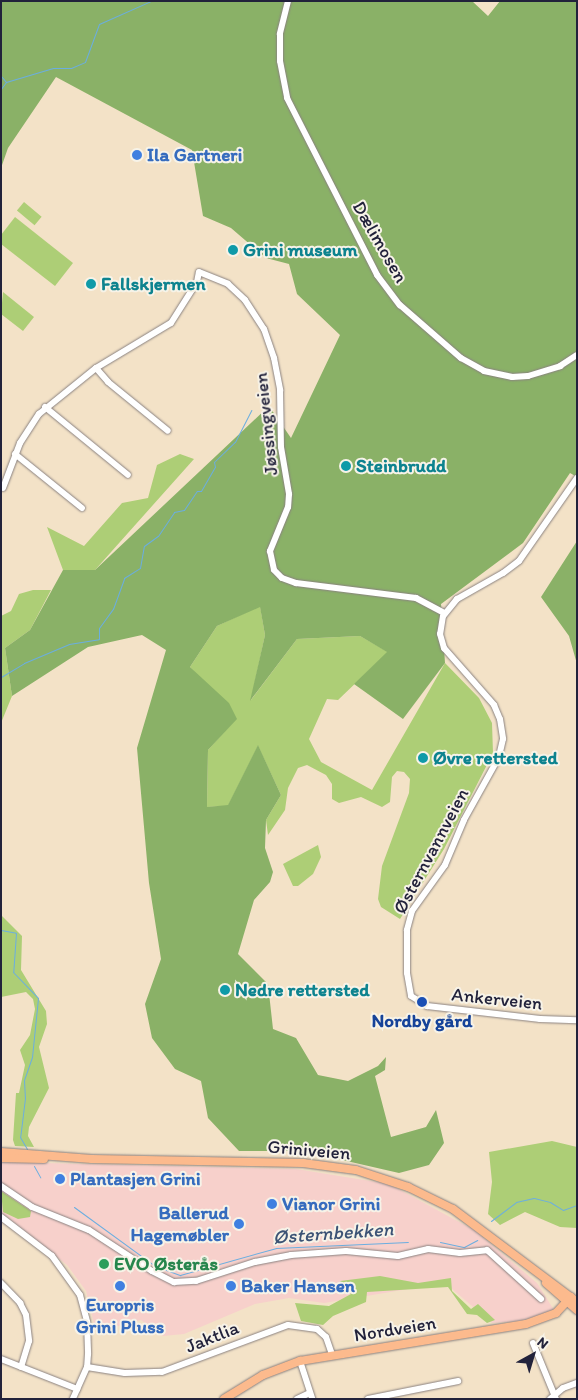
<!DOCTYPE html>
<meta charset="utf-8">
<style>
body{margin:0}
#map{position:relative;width:578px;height:1400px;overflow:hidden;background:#f3e2c7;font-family:Itim,sans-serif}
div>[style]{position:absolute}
.built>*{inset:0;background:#f7d0cb}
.green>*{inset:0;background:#adce76;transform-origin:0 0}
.forest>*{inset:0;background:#8ab167}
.stream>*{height:1px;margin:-0.5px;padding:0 0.5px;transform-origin:0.5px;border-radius:0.5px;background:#6baee0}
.roads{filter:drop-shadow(0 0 1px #8a8281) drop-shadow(0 0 1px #8a8281)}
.minor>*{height:6px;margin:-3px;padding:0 3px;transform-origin:3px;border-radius:3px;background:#fff}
.major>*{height:8px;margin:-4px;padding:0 4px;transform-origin:4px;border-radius:4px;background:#fcba8d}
.dots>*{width:14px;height:14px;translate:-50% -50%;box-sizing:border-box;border:2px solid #f7f3e8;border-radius:50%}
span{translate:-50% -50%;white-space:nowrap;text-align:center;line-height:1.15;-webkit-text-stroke:4px #f7f3e8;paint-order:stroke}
.shop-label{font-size:19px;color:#366cbe;font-weight:700}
.left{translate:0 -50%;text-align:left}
.right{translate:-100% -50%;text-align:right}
.street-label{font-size:19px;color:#22223b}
.culture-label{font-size:19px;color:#0d838f;font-weight:700}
.transit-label{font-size:19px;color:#164399;font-weight:700}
.leisure-label{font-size:19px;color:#27864d;font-weight:700}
.water-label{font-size:20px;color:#3c5375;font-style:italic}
.frame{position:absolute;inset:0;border:2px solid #22223b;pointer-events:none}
.north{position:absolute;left:508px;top:1330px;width:50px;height:50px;-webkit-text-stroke:4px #f7f3e8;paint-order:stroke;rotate:39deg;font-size:14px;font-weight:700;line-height:20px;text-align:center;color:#22223b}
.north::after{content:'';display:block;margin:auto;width:18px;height:22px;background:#22223b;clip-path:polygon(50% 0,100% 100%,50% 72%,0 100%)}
</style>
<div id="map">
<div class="built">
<div style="clip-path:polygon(1px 1162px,296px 1169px,389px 1184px,474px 1230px,537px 1283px,554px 1310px,522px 1321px,492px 1323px,445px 1283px,324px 1303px,289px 1298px,255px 1304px,184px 1334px,163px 1336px,141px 1320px,96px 1332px,86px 1291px,67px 1265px,1px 1212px)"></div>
</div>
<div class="green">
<div style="left:24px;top:202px;width:23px;height:11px;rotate:40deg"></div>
<div style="clip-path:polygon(15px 217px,73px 263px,55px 286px,1px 244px,1px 235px)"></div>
<div style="clip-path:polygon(3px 292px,34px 317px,23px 331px,1px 314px)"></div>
<div style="clip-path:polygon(180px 454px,194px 459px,95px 570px,63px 570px,47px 527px,84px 546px,122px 503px,148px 498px,157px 465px)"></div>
<div style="clip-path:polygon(33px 590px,51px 590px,30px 630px,5px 648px,12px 696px,1px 723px,1px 616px,11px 611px,19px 594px)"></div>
<div style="clip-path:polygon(260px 606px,265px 635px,251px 700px,297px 639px,360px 636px,388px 652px,338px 700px,327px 699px,309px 739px,321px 762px,372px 790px,445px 663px,479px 698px,492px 723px,493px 753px,444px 849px,400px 919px,381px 907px,378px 899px,382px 866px,409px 793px,410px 779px,404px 772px,397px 771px,392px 777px,390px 802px,382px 807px,361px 797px,339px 803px,332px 799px,332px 784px,326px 775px,307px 765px,298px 768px,288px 788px,285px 810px,268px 835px,266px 820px,281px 795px,258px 746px,228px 806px,207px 807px,208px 750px,236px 719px,190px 667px,217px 626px)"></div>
<div style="clip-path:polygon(318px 845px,321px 857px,313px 874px,298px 886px,293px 886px,283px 864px)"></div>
<div style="clip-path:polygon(1px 915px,22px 936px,21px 970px,46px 1011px,47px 1024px,39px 1047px,49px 1088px,29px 1127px,28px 1136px,34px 1147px,15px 1146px,13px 1140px,16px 1093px,19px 1093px,25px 1065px,20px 1050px,30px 1035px,35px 1009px,33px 999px,26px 992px,1px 997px)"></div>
<div style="clip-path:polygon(552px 1141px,577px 1147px,577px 1228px,560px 1227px,525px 1212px,500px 1225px,488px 1214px,492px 1182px,489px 1152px)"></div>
<div style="clip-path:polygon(1px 1191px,31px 1211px,30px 1217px,18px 1219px,3px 1212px)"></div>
<div style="clip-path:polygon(380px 1276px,418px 1283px,451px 1278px,452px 1291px,471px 1309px,478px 1304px,495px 1320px,487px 1323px,477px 1315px,467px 1314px,448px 1287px,367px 1292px,366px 1302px,333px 1316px,323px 1325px,301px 1321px,295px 1303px,329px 1306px,351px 1294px,340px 1281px)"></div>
</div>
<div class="forest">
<div style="clip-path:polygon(1px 1px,472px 1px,488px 16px,500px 1px,577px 1px,577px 477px,570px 473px,523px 543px,441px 604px,445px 663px,403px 719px,354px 684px,387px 652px,360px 636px,297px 639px,250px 701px,265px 635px,260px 607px,217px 626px,190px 667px,229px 703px,237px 719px,208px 750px,207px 807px,228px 805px,258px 745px,281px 795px,266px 820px,265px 848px,273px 872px,270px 882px,254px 900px,238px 954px,268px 984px,273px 1029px,296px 1038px,318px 1075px,348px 1081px,378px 1066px,386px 1057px,385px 1070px,375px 1076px,391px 1137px,426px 1127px,436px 1110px,444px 1143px,429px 1165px,399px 1173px,303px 1151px,239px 1151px,208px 1118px,201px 1081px,175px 1069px,152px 1038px,145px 1004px,161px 959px,149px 883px,137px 748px,166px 650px,142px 635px,88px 647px,12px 696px,5px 648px,30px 630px,63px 570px,95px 570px,269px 406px,291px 438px,340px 335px,297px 294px,289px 264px,266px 258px,231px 228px,203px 216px,192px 150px,56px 77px,8px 148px,1px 168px)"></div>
<div style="clip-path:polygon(577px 541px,577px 664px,569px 636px,541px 597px)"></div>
</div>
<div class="stream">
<div style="left:1px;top:76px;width:8px;rotate:50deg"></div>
<div style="left:6px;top:82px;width:9px;rotate:126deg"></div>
<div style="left:6px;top:82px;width:49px;rotate:-16.6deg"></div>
<div style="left:53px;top:68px;width:18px"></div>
<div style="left:71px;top:68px;width:15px;rotate:-23deg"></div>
<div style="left:85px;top:62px;width:40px;rotate:-69.8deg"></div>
<div style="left:99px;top:24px;width:57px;rotate:-23.9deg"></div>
<div style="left:1px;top:677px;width:27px;rotate:-31deg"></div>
<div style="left:24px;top:663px;width:49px;rotate:-22.9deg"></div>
<div style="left:69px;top:644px;width:30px;rotate:-9deg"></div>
<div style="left:99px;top:639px;width:11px;rotate:-90deg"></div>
<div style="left:99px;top:628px;width:24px;rotate:-54deg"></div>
<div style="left:113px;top:609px;width:33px;rotate:-70deg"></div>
<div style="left:124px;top:578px;width:19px;rotate:-32deg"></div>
<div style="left:140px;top:568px;width:22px;rotate:-80deg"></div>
<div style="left:144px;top:546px;width:17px;rotate:-36deg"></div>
<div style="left:158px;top:536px;width:29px;rotate:-56deg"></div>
<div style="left:174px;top:512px;width:10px;rotate:-11deg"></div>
<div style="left:184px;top:510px;width:23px;rotate:-56deg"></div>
<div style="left:197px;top:491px;width:4px"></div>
<div style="left:201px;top:491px;width:28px;rotate:-60deg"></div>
<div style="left:215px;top:467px;width:5px;rotate:-101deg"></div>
<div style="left:214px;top:462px;width:29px;rotate:-44deg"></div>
<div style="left:235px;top:442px;width:36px;rotate:-63deg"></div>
<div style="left:1px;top:828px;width:5px;rotate:90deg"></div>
<div style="left:1px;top:930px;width:15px;rotate:11deg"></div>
<div style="left:16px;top:933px;width:39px;rotate:94deg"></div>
<div style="left:13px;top:972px;width:36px;rotate:46deg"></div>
<div style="left:38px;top:998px;width:59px;rotate:95.8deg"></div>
<div style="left:32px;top:1057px;width:24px;rotate:109deg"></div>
<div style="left:24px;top:1080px;width:18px;rotate:87deg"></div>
<div style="left:25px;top:1098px;width:39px;rotate:97deg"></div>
<div style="left:20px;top:1137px;width:14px;rotate:60deg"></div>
<div style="left:34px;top:1166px;width:13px;rotate:61deg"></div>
<div style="left:74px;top:1207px;width:100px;rotate:36.1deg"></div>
<div style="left:155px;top:1266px;width:27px;rotate:20deg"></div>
<div style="left:180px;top:1275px;width:100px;rotate:-15.7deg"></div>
<div style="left:276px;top:1248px;width:132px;rotate:-2.6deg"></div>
<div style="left:491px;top:1221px;width:31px;rotate:-37deg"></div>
<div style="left:516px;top:1202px;width:18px;rotate:-13deg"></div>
<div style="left:534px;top:1198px;width:16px;rotate:14deg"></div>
<div style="left:550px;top:1202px;width:15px;rotate:32deg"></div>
<div style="left:563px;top:1210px;width:15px;rotate:-20deg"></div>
<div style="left:440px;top:1242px;width:25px;rotate:12deg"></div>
<div style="left:464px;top:1247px;width:15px;rotate:-28deg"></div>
</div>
<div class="roads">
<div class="minor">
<div style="left:288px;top:1px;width:34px;rotate:104deg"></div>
<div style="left:280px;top:34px;width:27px;rotate:90deg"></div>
<div style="left:280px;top:61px;width:38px;rotate:79deg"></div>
<div style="left:287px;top:98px;width:199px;rotate:63deg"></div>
<div style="left:377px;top:275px;width:38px;rotate:53deg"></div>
<div style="left:400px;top:305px;width:81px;rotate:41deg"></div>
<div style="left:461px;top:358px;width:26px;rotate:29deg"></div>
<div style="left:484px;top:371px;width:29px;rotate:12deg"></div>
<div style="left:512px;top:377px;width:16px;rotate:-4deg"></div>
<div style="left:528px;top:376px;width:34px;rotate:-17deg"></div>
<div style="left:560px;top:366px;width:20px;rotate:-33deg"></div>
<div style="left:96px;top:368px;width:18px;rotate:49deg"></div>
<div style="left:108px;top:382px;width:77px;rotate:39.2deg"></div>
<div style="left:45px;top:407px;width:107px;rotate:39.3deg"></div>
<div style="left:15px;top:454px;width:86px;rotate:38.9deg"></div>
<div style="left:577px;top:478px;width:101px;rotate:124.9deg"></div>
<div style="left:519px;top:561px;width:20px;rotate:143deg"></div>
<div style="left:503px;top:573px;width:53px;rotate:150.5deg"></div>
<div style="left:457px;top:599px;width:22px;rotate:129deg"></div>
<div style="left:443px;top:616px;width:18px;rotate:99deg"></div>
<div style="left:440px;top:634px;width:15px;rotate:74deg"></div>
<div style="left:444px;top:648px;width:76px;rotate:48.7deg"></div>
<div style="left:494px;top:705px;width:15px;rotate:67deg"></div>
<div style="left:500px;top:719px;width:20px;rotate:81deg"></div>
<div style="left:503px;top:739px;width:18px;rotate:103deg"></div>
<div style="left:499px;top:757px;width:72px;rotate:119.1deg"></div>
<div style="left:464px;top:820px;width:49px;rotate:112.9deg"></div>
<div style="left:445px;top:865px;width:57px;rotate:125.7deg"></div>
<div style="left:412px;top:911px;width:20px;rotate:105deg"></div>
<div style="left:407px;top:930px;width:43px;rotate:90deg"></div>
<div style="left:407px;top:973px;width:23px;rotate:80deg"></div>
<div style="left:411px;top:996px;width:19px;rotate:32deg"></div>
<div style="left:427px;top:1006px;width:114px;rotate:6.6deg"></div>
<div style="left:540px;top:1019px;width:37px;rotate:2deg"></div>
<div style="left:3px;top:488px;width:48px;rotate:-69.3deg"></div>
<div style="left:20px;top:443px;width:35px;rotate:-57deg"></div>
<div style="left:39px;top:414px;width:73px;rotate:-38.9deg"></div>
<div style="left:96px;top:368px;width:87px;rotate:-31deg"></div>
<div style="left:171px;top:323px;width:49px;rotate:-57.6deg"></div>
<div style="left:197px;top:282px;width:10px;rotate:-79deg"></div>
<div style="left:199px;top:272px;width:31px;rotate:22deg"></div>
<div style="left:228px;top:284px;width:23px;rotate:43deg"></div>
<div style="left:245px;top:300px;width:35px;rotate:57deg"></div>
<div style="left:264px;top:329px;width:31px;rotate:71deg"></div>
<div style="left:274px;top:358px;width:33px;rotate:79deg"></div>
<div style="left:280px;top:390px;width:57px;rotate:89deg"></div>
<div style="left:281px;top:447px;width:48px;rotate:80.3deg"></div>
<div style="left:289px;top:494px;width:13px;rotate:94deg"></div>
<div style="left:288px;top:507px;width:48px;rotate:112.2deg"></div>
<div style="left:270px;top:551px;width:19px;rotate:78deg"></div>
<div style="left:274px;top:570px;width:11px;rotate:45deg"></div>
<div style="left:282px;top:578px;width:15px;rotate:20deg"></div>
<div style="left:296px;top:583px;width:121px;rotate:7.1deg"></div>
<div style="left:416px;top:598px;width:32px;rotate:28deg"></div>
<div style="left:1px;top:1186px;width:37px;rotate:34deg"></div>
<div style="left:32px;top:1207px;width:61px;rotate:22deg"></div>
<div style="left:89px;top:1230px;width:75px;rotate:33.1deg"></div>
<div style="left:152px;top:1271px;width:25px;rotate:27deg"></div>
<div style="left:174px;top:1282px;width:22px;rotate:-3deg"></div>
<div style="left:196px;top:1281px;width:62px;rotate:-17.9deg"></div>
<div style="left:255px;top:1262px;width:37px;rotate:-11deg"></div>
<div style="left:291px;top:1255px;width:55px;rotate:-4.2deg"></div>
<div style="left:346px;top:1251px;width:52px;rotate:5.5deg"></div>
<div style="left:398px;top:1256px;width:31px;rotate:-13deg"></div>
<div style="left:428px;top:1249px;width:32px;rotate:7deg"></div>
<div style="left:460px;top:1253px;width:27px;rotate:-6deg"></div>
<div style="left:487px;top:1250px;width:73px;rotate:42.2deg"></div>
<div style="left:1px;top:1217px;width:64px;rotate:37.4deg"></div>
<div style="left:52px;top:1256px;width:48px;rotate:54.3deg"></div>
<div style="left:80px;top:1295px;width:28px;rotate:75deg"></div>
<div style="left:87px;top:1322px;width:32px;rotate:88deg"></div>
<div style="left:88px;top:1354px;width:13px;rotate:94deg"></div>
<div style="left:87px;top:1367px;width:35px;rotate:114deg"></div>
<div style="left:1px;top:1283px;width:28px;rotate:46deg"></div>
<div style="left:20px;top:1303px;width:13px;rotate:63deg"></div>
<div style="left:26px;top:1315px;width:26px;rotate:83deg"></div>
<div style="left:29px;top:1341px;width:27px;rotate:107deg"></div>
<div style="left:533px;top:1343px;width:61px;rotate:67.7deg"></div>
<div style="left:1px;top:1359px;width:82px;rotate:21.5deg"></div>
<div style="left:300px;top:1361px;width:40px;rotate:72deg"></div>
<div style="left:87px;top:1367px;width:38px;rotate:9deg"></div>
<div style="left:125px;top:1373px;width:37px;rotate:-2deg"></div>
<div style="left:162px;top:1372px;width:134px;rotate:-20.5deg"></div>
<div style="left:288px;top:1325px;width:29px;rotate:8deg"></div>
<div style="left:317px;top:1329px;width:12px;rotate:42deg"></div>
<div style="left:326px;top:1337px;width:18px;rotate:71deg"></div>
<div style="left:297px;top:1399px;width:14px;rotate:-25deg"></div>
<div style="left:368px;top:1399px;width:92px;rotate:-11.3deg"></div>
<div style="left:550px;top:1399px;width:17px;rotate:-40deg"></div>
<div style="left:563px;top:1388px;width:15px;rotate:-20deg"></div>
</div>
<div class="major">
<div style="left:1px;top:1152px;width:91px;rotate:4.4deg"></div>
<div style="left:92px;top:1159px;width:211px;rotate:1.1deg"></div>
<div style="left:303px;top:1163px;width:53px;rotate:7.5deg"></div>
<div style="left:356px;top:1170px;width:55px;rotate:18.1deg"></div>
<div style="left:408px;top:1187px;width:50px;rotate:26.1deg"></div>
<div style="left:453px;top:1209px;width:155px;rotate:36.9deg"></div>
<div style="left:1px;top:1158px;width:43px;rotate:1.3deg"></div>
<div style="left:546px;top:1283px;width:41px;rotate:41.1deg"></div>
<div style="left:224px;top:1399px;width:46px;rotate:-31.6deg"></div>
<div style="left:263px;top:1375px;width:40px;rotate:-21deg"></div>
<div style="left:300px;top:1361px;width:229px;rotate:-9.3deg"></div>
<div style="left:526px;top:1324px;width:32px;rotate:-20deg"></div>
<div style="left:556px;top:1313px;width:22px;rotate:-47deg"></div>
</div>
</div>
<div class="dots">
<div style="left:137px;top:155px;background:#3f7fe0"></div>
<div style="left:233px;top:250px;background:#0f9aa8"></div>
<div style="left:91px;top:284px;background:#0f9aa8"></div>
<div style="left:346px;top:466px;background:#0f9aa8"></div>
<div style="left:423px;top:758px;background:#0f9aa8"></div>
<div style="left:225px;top:990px;background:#0f9aa8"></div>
<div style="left:422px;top:1002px;background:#1a4fb4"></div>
<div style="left:60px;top:1179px;background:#3f7fe0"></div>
<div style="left:272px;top:1204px;background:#3f7fe0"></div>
<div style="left:239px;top:1224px;background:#3f7fe0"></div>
<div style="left:104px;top:1264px;background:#2e9e5b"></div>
<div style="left:120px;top:1286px;background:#3f7fe0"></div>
<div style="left:231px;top:1286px;background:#3f7fe0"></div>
</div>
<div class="shop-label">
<span class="left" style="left:147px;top:155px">Ila Gartneri</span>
<span class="left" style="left:70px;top:1179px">Plantasjen Grini</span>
<span class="left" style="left:282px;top:1204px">Vianor Grini</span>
<span class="right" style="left:229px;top:1224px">Ballerud<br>Hagemøbler</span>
<span class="left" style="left:241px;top:1286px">Baker Hansen</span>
<span style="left:120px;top:1316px">Europris<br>Grini Pluss</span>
</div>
<div class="street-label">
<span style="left:380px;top:242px;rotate:60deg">Dælimosen</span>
<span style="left:266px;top:424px;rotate:-96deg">Jøssingveien</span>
<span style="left:431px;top:851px;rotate:-62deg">Østernvannveien</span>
<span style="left:497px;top:999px;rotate:6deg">Ankerveien</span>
<span style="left:309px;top:1150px;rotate:5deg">Griniveien</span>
<span style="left:395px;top:1329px;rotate:-9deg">Nordveien</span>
<span style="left:212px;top:1337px;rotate:-22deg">Jaktlia</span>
</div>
<div class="culture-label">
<span class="left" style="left:243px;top:250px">Grini museum</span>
<span class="left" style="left:101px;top:284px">Fallskjermen</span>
<span class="left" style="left:356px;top:466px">Steinbrudd</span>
<span class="left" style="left:433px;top:758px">Øvre rettersted</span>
<span class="left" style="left:235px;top:990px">Nedre rettersted</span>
</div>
<div class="transit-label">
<span style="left:422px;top:1021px">Nordby gård</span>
</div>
<div class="leisure-label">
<span class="left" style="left:114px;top:1264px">EVO Østerås</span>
</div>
<div class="water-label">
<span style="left:333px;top:1233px;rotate:-4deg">Østernbekken</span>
</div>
<div class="frame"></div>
<div class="north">N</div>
</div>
